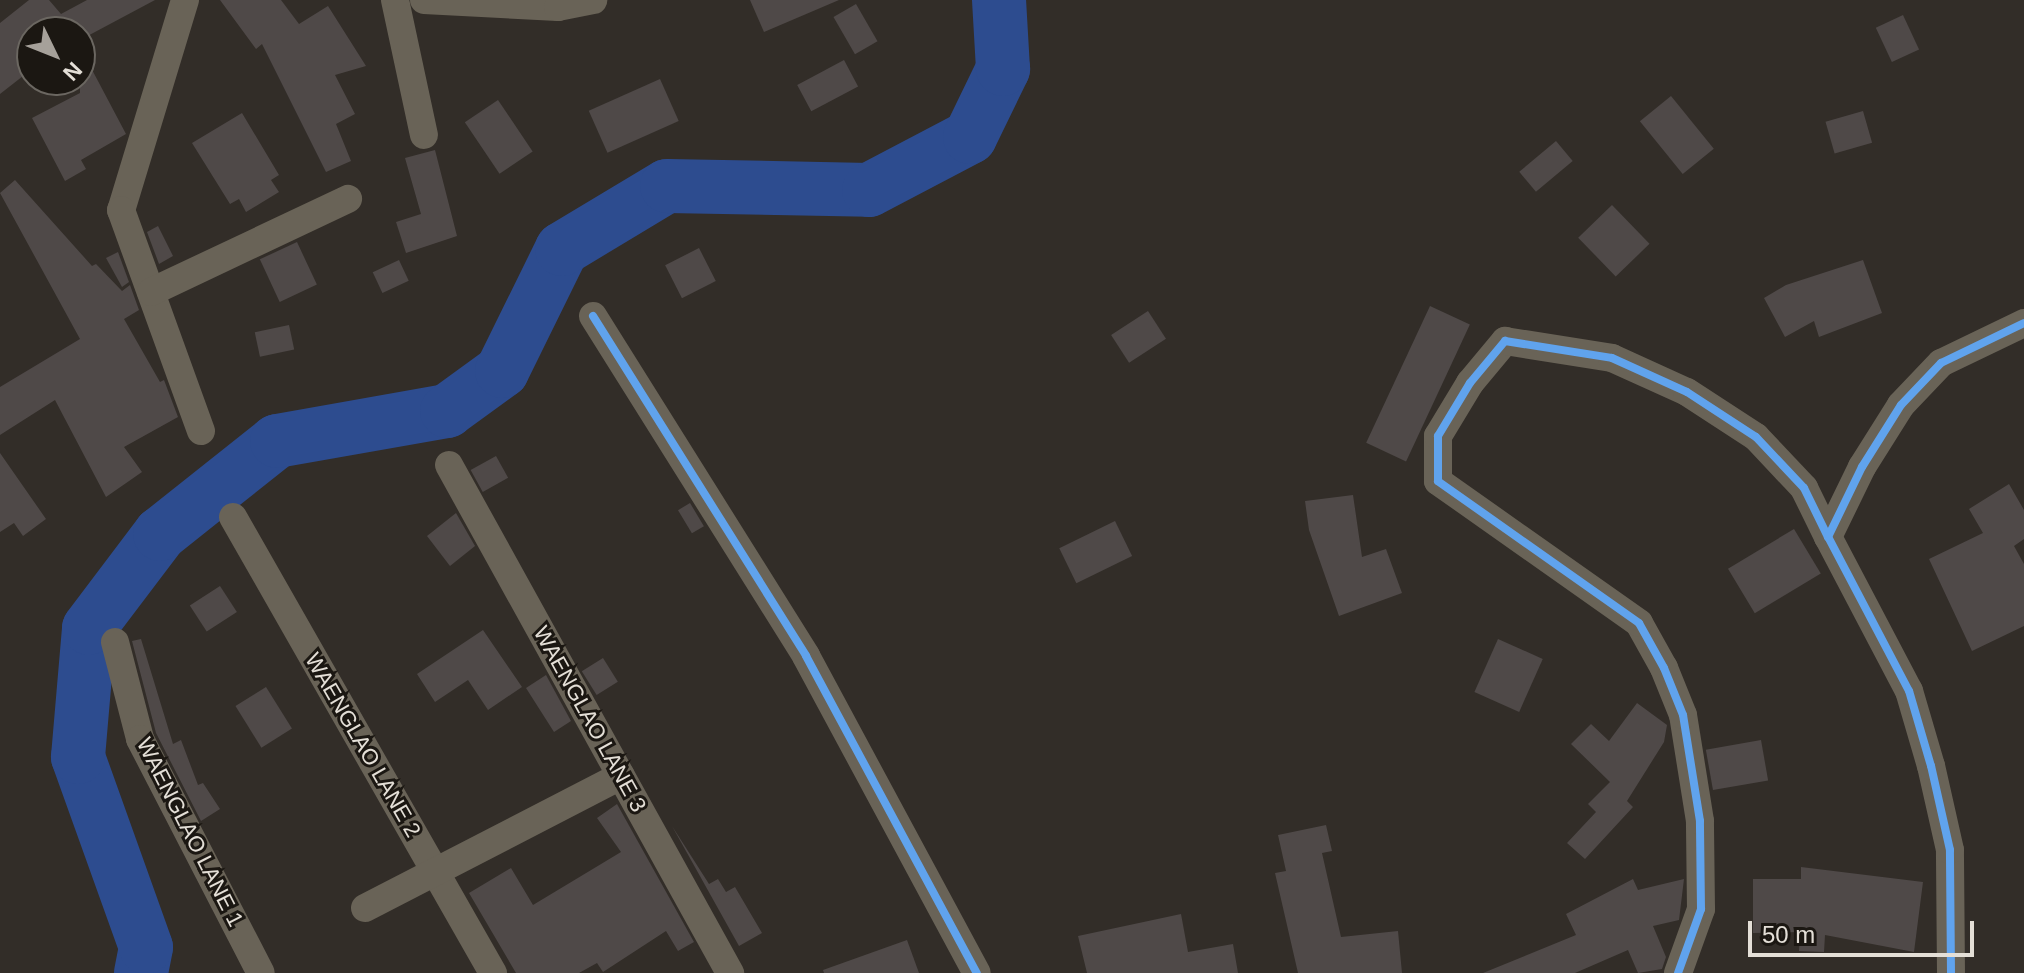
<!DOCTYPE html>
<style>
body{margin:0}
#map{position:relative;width:2024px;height:973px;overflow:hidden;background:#322d28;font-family:Helvetica,sans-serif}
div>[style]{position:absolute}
.river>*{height:54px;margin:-27px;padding:0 27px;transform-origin:27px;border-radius:27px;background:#2d4c8f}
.building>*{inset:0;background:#4f4948;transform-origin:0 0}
.street>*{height:28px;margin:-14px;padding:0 14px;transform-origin:14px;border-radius:14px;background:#696357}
.cycleway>*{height:8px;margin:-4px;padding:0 4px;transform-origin:4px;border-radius:4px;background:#60a3ed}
span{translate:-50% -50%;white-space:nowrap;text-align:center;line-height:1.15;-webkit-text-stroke:6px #1b1712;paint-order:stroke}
.street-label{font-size:22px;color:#e4dfd7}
.north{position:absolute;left:16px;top:16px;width:80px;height:80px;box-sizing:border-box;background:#1b1712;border:2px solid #6b6761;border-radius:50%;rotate:133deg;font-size:22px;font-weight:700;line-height:32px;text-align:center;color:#e4dfd7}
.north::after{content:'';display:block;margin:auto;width:28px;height:36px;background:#a6a19a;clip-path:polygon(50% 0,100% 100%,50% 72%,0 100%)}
.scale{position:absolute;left:1748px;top:921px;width:226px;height:36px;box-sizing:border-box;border:4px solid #e4dfd7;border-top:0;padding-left:10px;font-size:24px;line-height:28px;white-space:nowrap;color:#e4dfd7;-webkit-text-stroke:6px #1b1712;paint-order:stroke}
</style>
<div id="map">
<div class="river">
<div style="left:141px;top:973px;width:26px;rotate:-79deg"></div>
<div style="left:146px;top:947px;width:202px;rotate:-109.7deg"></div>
<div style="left:78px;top:757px;width:129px;rotate:-85.1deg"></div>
<div style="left:89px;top:628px;width:118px;rotate:-52.9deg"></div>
<div style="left:160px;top:534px;width:149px;rotate:-38.5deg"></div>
<div style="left:277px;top:441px;width:173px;rotate:-10deg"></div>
<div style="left:447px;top:411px;width:68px;rotate:-36deg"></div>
<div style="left:502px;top:371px;width:136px;rotate:-63.8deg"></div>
<div style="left:562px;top:249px;width:122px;rotate:-31deg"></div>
<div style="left:667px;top:186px;width:202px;rotate:1.1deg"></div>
<div style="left:869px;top:190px;width:114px;rotate:-27.7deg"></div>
<div style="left:970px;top:137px;width:76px;rotate:-64.1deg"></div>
<div style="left:1003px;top:69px;width:69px;rotate:-93.3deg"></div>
</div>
<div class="building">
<div style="clip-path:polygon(29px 0,49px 0,61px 14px,87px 0,155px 0,80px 40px,80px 32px,32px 32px,32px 69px,0 94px,0 23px)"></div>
<div style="clip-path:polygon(220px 0,281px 0,299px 24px,328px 6px,366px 66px,335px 75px,355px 114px,336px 124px,351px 161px,326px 172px,262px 44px,256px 49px)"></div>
<div style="clip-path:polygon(750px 0,839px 0,764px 32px)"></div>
<div style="left:856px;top:4px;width:43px;height:26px;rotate:60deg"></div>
<div style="left:1903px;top:15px;width:38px;height:30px;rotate:65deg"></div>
<div style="clip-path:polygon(80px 47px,126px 134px,81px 160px,86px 169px,65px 181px,32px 118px,80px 93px)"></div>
<div style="left:844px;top:60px;width:30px;height:53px;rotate:62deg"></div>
<div style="left:660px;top:79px;width:46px;height:78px;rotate:66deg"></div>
<div style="left:1671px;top:96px;width:68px;height:40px;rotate:51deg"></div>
<div style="left:498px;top:100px;width:62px;height:40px;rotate:56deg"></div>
<div style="left:1863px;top:111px;width:33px;height:39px;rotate:74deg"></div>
<div style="clip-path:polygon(242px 113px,279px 175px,271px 180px,279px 192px,246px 212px,239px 199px,230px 204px,192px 143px)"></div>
<div style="left:1556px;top:141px;width:26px;height:48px;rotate:50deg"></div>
<div style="clip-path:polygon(435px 150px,457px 236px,406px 253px,396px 222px,421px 214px,405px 158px)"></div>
<div style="clip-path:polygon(15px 180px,92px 266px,96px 264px,122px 291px,130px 285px,139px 310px,124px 319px,160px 382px,164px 380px,178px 417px,124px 447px,142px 472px,106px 497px,55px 400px,0 435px,0 387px,80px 339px,0 193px)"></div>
<div style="left:1612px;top:205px;width:54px;height:47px;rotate:46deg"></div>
<div style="clip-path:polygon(158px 226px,173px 256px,159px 264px,147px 232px)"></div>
<div style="left:297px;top:242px;width:47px;height:41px;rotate:65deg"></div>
<div style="left:699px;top:248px;width:37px;height:38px;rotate:63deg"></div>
<div style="clip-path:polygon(118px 252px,129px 282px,122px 287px,106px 258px)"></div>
<div style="left:399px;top:260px;width:23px;height:29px;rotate:65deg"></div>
<div style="clip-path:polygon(1863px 260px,1882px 313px,1819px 337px,1814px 321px,1785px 337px,1764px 298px,1786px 285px)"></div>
<div style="left:1430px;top:306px;width:44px;height:151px;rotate:25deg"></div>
<div style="left:1148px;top:311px;width:33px;height:44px;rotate:57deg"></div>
<div style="left:289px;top:325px;width:25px;height:35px;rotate:78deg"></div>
<div style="clip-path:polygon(0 453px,46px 519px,23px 536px,14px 523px,0 532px)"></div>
<div style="left:496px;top:456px;width:25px;height:29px;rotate:61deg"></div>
<div style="clip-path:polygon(2009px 484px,2024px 510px,2024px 539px,2014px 546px,2024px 564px,2024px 626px,1972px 651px,1929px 559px,1983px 533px,1969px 509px)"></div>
<div style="clip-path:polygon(1353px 495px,1362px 557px,1386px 549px,1402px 593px,1339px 616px,1309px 530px,1305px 501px)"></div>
<div style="left:690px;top:503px;width:27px;height:14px;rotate:59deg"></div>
<div style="clip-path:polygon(456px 513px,475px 546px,450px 566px,427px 536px)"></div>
<div style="left:1115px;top:521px;width:39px;height:62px;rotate:64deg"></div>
<div style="left:1794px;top:529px;width:52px;height:77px;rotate:59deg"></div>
<div style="left:220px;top:586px;width:31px;height:36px;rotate:57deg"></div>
<div style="clip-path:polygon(483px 630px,522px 687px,488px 710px,468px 680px,435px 702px,417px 674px)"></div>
<div style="clip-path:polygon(141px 639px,173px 744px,181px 740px,198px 785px,203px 783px,220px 809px,201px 821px,156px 733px,132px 641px)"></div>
<div style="left:1498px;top:639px;width:49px;height:58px;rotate:24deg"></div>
<div style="left:603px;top:658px;width:28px;height:25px;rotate:58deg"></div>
<div style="clip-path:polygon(546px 675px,571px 721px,554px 732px,526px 688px)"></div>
<div style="left:266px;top:687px;width:49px;height:36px;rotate:58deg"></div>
<div style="clip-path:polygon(1637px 703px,1667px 725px,1664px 742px,1627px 801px,1633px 807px,1585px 859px,1567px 843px,1596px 812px,1588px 804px,1610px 782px,1571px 744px,1591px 724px,1609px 741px)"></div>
<div style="left:1761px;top:740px;width:41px;height:56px;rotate:80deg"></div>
<div style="clip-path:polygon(617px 804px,694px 942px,678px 951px,666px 931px,603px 972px,597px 963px,579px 973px,516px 973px,469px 893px,511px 868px,533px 905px,621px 852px,597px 818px)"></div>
<div style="clip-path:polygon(1326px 825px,1332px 851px,1322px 853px,1341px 937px,1398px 931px,1402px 973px,1298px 973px,1275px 873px,1286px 871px,1278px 835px)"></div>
<div style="clip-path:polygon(672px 826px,709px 884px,718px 879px,726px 892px,735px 887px,762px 933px,739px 946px)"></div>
<div style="clip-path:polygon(1801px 867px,1923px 882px,1914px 952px,1825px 935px,1824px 952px,1799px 951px,1800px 932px,1753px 933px,1753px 879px,1801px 879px)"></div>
<div style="clip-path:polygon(1633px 879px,1638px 890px,1684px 879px,1679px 920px,1653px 926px,1666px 957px,1662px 969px,1638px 973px,1628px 950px,1575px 973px,1483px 973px,1576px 935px,1566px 914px)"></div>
<div style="clip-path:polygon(1181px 914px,1188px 952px,1233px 944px,1238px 973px,1087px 973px,1078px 936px)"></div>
<div style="clip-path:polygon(907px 940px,919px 973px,824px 973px,823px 970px)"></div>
</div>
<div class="street">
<div style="left:185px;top:0;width:220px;rotate:106.9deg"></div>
<div style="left:121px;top:210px;width:235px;rotate:70.1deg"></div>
<div style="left:395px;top:0;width:138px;rotate:77.9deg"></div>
<div style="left:424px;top:0;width:134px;rotate:3deg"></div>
<div style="left:558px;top:7px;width:36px;rotate:-11deg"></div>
<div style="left:151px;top:292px;width:218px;rotate:-25.3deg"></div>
<div style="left:593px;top:316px;width:401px;rotate:57.9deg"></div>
<div style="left:806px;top:656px;width:360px;rotate:61.7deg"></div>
<div style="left:449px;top:465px;width:581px;rotate:61.05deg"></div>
<div style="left:233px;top:517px;width:525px;rotate:60.31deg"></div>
<div style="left:115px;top:642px;width:100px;rotate:75.5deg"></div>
<div style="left:140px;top:739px;width:263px;rotate:62.7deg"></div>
<div style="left:365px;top:908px;width:288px;rotate:-27.3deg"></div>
<div style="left:1678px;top:973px;width:68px;rotate:-70.2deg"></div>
<div style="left:1701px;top:909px;width:88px;rotate:-90.7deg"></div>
<div style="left:1700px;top:821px;width:107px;rotate:-99.1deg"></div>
<div style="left:1683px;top:715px;width:51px;rotate:-112deg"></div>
<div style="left:1664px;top:668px;width:51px;rotate:-119.1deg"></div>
<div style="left:1639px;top:623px;width:246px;rotate:-144.8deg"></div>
<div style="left:1438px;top:481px;width:45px;rotate:-90deg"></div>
<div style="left:1438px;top:436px;width:62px;rotate:-58.9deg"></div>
<div style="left:1470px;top:383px;width:55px;rotate:-50.2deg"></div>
<div style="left:1505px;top:341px;width:108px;rotate:9deg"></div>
<div style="left:1612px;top:358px;width:82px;rotate:24.4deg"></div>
<div style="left:1687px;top:392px;width:82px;rotate:33.1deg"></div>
<div style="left:1756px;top:437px;width:70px;rotate:46.7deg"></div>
<div style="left:1804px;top:488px;width:55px;rotate:63.9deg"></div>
<div style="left:1951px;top:973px;width:123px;rotate:-90.5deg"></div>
<div style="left:1950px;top:850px;width:86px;rotate:-102.7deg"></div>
<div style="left:1931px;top:766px;width:78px;rotate:-106.3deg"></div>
<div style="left:1909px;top:691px;width:174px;rotate:-117.7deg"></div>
<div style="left:1828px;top:537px;width:78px;rotate:-64.1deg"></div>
<div style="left:1862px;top:467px;width:73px;rotate:-57.8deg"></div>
<div style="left:1901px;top:405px;width:58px;rotate:-46.4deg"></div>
<div style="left:1941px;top:363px;width:92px;rotate:-25.7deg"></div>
</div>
<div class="cycleway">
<div style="left:593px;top:316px;width:401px;rotate:57.9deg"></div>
<div style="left:806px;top:656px;width:360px;rotate:61.7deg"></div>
<div style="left:1678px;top:973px;width:68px;rotate:-70.2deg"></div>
<div style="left:1701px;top:909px;width:88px;rotate:-90.7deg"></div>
<div style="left:1700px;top:821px;width:107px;rotate:-99.1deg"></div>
<div style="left:1683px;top:715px;width:51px;rotate:-112deg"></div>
<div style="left:1664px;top:668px;width:51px;rotate:-119.1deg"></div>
<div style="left:1639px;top:623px;width:246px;rotate:-144.8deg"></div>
<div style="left:1438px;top:481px;width:45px;rotate:-90deg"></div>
<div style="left:1438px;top:436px;width:62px;rotate:-58.9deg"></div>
<div style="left:1470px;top:383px;width:55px;rotate:-50.2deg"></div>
<div style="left:1505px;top:341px;width:108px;rotate:9deg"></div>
<div style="left:1612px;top:358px;width:82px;rotate:24.4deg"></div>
<div style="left:1687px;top:392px;width:82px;rotate:33.1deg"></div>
<div style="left:1756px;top:437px;width:70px;rotate:46.7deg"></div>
<div style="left:1804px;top:488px;width:55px;rotate:63.9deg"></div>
<div style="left:1951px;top:973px;width:123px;rotate:-90.5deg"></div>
<div style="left:1950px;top:850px;width:86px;rotate:-102.7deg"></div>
<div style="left:1931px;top:766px;width:78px;rotate:-106.3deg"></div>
<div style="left:1909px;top:691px;width:174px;rotate:-117.7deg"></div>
<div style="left:1828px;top:537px;width:78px;rotate:-64.1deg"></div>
<div style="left:1862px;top:467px;width:73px;rotate:-57.8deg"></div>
<div style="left:1901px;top:405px;width:58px;rotate:-46.4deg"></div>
<div style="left:1941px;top:363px;width:92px;rotate:-25.7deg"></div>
</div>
<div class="street-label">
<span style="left:590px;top:719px;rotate:61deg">WAENGLAO LANE 3</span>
<span style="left:363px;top:745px;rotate:60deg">WAENGLAO LANE 2</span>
<span style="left:190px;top:832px;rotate:63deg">WAENGLAO LANE 1</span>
</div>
<div class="north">N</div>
<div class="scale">50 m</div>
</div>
